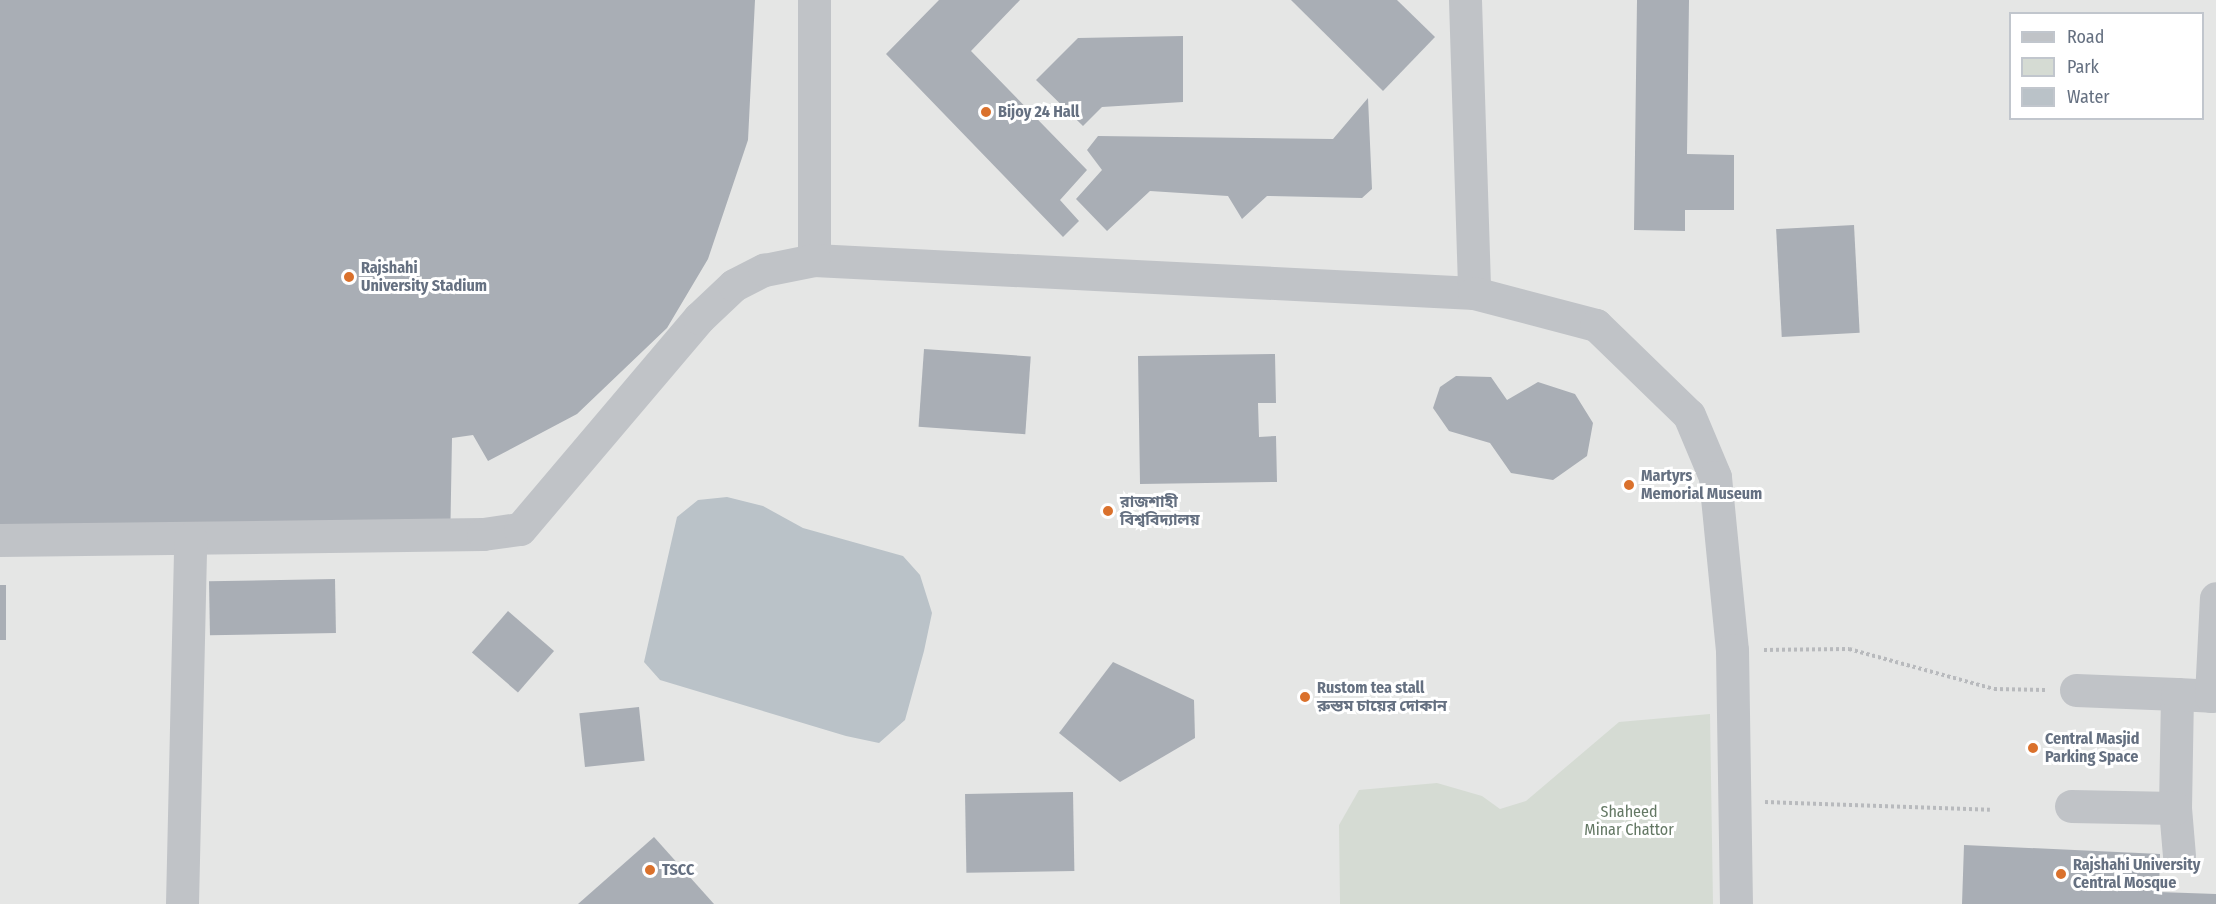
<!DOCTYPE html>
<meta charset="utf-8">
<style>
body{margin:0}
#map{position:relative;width:2216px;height:904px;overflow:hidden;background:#f4f5f1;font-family:"Fira Sans Condensed","Noto Sans Bengali",sans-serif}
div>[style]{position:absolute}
.built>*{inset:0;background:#e5e6e5}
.green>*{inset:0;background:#d5dbd3}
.water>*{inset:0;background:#bac2c8}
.building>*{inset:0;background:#a9aeb5;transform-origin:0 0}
.path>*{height:4px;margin-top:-2px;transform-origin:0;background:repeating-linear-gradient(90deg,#b8babd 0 3px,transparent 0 6px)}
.minor>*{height:33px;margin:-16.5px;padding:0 16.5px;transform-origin:16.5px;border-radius:16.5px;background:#c0c3c7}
.dots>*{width:16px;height:16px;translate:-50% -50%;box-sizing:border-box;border:3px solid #fff;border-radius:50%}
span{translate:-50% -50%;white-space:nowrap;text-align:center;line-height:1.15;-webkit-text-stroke:6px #fff;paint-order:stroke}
.poi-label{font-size:16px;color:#657081;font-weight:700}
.left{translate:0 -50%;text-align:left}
.park-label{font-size:16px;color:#647864}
.legend{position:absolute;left:2009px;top:12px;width:195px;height:108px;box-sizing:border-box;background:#fff;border:2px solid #c1c6cd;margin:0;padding:8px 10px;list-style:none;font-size:18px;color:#657081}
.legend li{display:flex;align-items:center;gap:12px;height:30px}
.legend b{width:30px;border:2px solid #c1c6cd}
</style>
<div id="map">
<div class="built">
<div style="clip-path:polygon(evenodd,0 0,2216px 0,2216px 904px,0 904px,0 0,2010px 14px,2202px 14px,2202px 118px,2010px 118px,2010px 14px)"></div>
</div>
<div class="green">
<div style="clip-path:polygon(1710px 714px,1713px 904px,1340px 904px,1339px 825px,1359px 790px,1437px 783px,1482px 796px,1500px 809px,1526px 801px,1619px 722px)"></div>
</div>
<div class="water">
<div style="clip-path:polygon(727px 497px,763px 506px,803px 528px,903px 556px,920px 575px,932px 613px,924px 651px,905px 720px,879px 743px,846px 736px,660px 680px,644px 662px,677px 517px,698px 500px)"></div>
</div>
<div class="building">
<div style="clip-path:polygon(0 0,755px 0,748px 140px,708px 259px,667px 328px,577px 414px,488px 461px,473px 435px,452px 438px,450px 550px,0 550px)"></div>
<div style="clip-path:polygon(939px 0,1020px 0,971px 51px,1087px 170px,1060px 200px,1079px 221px,1063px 237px,886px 54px)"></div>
<div style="clip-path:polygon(1291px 0,1397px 0,1435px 37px,1383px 91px)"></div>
<div style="clip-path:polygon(1637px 0,1689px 0,1687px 154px,1734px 155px,1734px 210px,1685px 210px,1685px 231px,1634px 230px)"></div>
<div style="clip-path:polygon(1183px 36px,1183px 102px,1102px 107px,1083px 126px,1036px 80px,1078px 38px)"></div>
<div style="clip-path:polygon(1368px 98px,1372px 189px,1362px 198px,1267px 196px,1242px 219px,1228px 196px,1150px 191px,1107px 231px,1076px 199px,1102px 170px,1087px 150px,1098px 136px,1333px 139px)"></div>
<div style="left:1854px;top:225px;width:108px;height:78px;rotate:87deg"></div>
<div style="left:924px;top:349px;width:107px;height:78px;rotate:4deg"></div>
<div style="clip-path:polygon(1275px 354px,1276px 403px,1258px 403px,1259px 437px,1276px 436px,1277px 482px,1140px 484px,1138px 356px)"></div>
<div style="clip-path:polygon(1456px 376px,1491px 377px,1507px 400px,1538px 382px,1575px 394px,1593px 423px,1587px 456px,1553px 480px,1511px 473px,1490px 443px,1449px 431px,1433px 408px,1440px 387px)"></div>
<div style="left:335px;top:579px;width:54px;height:126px;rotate:89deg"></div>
<div style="left:0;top:585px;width:6px;height:55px"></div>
<div style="left:508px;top:611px;width:61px;height:55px;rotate:41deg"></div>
<div style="clip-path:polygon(1113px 662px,1194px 700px,1195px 738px,1120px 782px,1059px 733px)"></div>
<div style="left:639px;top:707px;width:54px;height:60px;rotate:84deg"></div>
<div style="left:1073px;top:792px;width:79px;height:108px;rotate:89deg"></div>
<div style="clip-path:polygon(654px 837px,714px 904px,578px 904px)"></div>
<div style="clip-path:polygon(1964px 845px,2160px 854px,2159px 892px,2216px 894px,2216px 904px,1962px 904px)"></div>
</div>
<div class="path">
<div style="left:1764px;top:650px;width:85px;rotate:-0.7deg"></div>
<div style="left:1849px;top:649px;width:150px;rotate:15.4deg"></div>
<div style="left:1994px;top:689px;width:51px;rotate:1.1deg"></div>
<div style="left:1765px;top:802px;width:225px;rotate:2deg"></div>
</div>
<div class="minor">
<div style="left:814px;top:0;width:260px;rotate:90deg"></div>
<div style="left:814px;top:260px;width:661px;rotate:2.86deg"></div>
<div style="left:1465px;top:0;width:293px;rotate:88.2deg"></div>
<div style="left:1474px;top:293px;width:126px;rotate:14.7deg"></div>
<div style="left:1596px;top:325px;width:129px;rotate:44.1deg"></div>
<div style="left:1689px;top:415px;width:67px;rotate:67.2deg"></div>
<div style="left:1715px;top:477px;width:174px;rotate:84.4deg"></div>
<div style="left:1732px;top:650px;width:254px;rotate:89.1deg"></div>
<div style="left:0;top:540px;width:483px;rotate:-0.7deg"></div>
<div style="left:483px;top:534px;width:37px;rotate:-8deg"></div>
<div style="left:520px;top:529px;width:277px;rotate:-49.7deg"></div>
<div style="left:699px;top:318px;width:48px;rotate:-43.3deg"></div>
<div style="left:734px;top:285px;width:34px;rotate:-27deg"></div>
<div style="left:764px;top:270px;width:51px;rotate:-11.3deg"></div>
<div style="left:2076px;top:690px;width:101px;rotate:2.3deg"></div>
<div style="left:2177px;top:694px;width:114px;rotate:91deg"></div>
<div style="left:2175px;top:808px;width:48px;rotate:85.2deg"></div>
<div style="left:2177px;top:694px;width:34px;rotate:3deg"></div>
<div style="left:2211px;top:696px;width:98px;rotate:-87.1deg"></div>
<div style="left:2071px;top:806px;width:104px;rotate:1.1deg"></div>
<div style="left:182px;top:904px;width:366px;rotate:-88.7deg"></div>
</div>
<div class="dots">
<div style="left:986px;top:112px;background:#da712c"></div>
<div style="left:349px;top:277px;background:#da712c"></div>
<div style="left:1629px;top:485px;background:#da712c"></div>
<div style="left:1108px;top:511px;background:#da712c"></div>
<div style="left:1305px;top:697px;background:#da712c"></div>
<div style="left:2033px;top:748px;background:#da712c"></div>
<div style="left:650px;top:870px;background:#da712c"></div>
<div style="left:2061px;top:874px;background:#da712c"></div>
</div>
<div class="poi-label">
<span class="left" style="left:998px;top:112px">Bijoy 24 Hall</span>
<span class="left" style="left:361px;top:277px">Rajshahi<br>University Stadium</span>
<span class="left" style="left:1641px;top:485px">Martyrs<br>Memorial Museum</span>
<span class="left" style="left:1120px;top:511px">রাজশাহী<br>বিশ্ববিদ্যালয়</span>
<span class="left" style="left:1317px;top:697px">Rustom tea stall<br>রুস্তম চায়ের দোকান</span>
<span class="left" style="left:2045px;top:748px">Central Masjid<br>Parking Space</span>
<span class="left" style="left:2073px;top:874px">Rajshahi University<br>Central Mosque</span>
<span class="left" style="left:662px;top:870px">TSCC</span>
</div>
<div class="park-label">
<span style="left:1629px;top:821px">Shaheed<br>Minar Chattor</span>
</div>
<ul class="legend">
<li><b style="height:8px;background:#c0c3c7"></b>Road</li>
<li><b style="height:16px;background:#d5dbd3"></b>Park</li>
<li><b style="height:16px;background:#bac2c8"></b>Water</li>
</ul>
</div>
